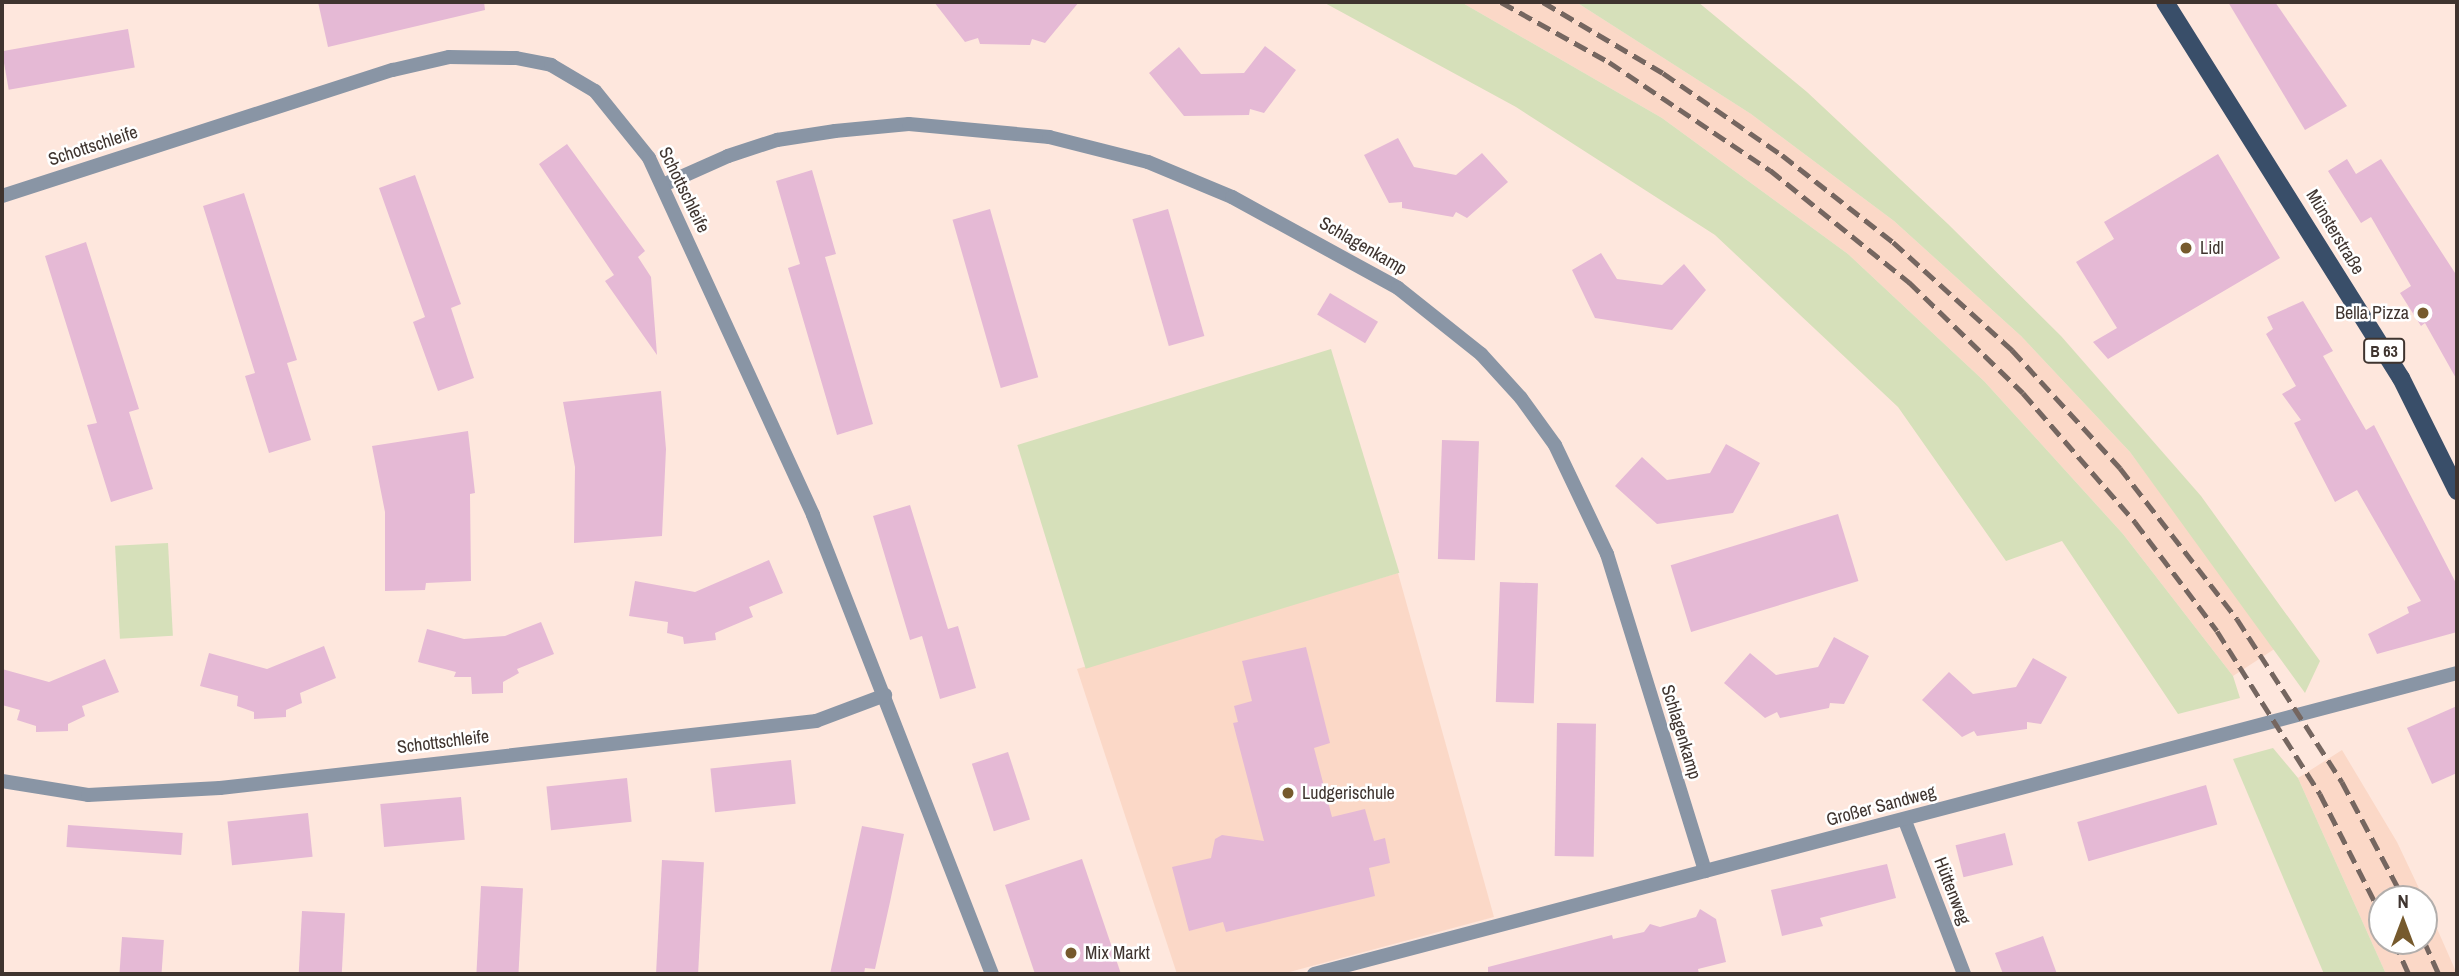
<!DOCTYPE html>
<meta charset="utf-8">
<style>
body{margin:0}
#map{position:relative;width:2459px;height:976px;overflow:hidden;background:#fee7dd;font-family:"Archivo Narrow",sans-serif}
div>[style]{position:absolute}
.built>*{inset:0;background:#fbd8c7}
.green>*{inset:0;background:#d6e0ba;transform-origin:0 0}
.building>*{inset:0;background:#e5b9d5;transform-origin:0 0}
.street>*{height:14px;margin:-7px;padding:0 7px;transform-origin:7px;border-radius:7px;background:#8995a5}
.primary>*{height:18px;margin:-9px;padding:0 9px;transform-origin:9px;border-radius:9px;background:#394e69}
.rail>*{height:5px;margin-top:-2.5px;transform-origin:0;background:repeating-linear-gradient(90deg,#756660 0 14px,transparent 0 21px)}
.dots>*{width:19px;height:19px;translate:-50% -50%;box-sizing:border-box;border:4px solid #fff;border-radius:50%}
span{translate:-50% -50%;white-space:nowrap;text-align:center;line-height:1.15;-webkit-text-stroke:5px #fff;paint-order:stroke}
.shield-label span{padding:2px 5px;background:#fff;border:2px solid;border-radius:5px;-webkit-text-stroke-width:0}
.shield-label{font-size:16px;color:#3f342f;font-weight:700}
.street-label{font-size:18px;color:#3f342f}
.poi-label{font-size:18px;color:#3f342f}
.left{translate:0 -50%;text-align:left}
.right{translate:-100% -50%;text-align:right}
.frame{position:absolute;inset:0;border:4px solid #3f342f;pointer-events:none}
.north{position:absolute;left:2368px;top:885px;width:70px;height:70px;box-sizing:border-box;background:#fff;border:2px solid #b2aeac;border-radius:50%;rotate:0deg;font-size:19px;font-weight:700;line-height:28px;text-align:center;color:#3f342f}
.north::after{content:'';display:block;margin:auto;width:24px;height:32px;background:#765a2d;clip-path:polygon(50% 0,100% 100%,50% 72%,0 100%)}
</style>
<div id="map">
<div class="built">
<div style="clip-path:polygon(1461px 2px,1576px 2px,1751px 114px,1894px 221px,2021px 336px,2130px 452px,2276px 648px,2233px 676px,2123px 534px,1984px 381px,1848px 254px,1662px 118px)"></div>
<div style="clip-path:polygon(1398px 573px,1494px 917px,1282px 974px,1177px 974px,1077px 669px)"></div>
<div style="clip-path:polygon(2342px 750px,2397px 842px,2424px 899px,2382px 899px,2382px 941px,2424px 941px,2424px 899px,2457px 974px,2386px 974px,2298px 778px)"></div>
</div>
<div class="green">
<div style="clip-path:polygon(1323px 2px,1461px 2px,1662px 118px,1848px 254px,1984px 381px,2123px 534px,2233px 676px,2240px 698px,2178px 714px,2062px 541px,2006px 561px,1898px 407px,1715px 235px,1516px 107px)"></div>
<div style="clip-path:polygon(1576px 2px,1698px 2px,1807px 92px,1948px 224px,2061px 336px,2201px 496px,2320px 661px,2305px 693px,2130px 452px,2021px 336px,1894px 221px,1751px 114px)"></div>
<div style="left:1331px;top:349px;width:234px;height:328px;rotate:73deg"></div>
<div style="left:168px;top:543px;width:93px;height:53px;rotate:87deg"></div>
<div style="clip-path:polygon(2273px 748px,2298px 778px,2386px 974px,2324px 974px,2233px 759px)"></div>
</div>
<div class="building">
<div style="clip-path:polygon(318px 2px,484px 2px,485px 10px,328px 47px)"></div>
<div style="clip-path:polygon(934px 2px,1028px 3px,1079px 2px,1045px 43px,1032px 39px,1030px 45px,980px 44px,978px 38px,965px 42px)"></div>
<div style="clip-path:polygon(2228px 2px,2275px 2px,2347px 106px,2305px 130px)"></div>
<div style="left:128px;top:29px;width:39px;height:128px;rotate:80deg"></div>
<div style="clip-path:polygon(1265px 46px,1296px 70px,1264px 113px,1250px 109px,1249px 115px,1184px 116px,1149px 73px,1179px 47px,1201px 74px,1244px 73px)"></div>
<div style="clip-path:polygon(1398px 138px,1414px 167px,1456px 175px,1482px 153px,1508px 182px,1467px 218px,1456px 212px,1453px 217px,1402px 208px,1402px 202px,1389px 203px,1364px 155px)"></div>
<div style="clip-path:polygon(567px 144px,645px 251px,638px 257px,651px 277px,657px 355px,605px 281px,614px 275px,539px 164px)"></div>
<div style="clip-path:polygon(2218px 154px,2280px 258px,2108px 359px,2093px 342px,2117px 328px,2076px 262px,2114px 239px,2104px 222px)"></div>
<div style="clip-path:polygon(2347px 159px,2356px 174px,2381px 159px,2457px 276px,2457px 380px,2425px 323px,2421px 326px,2400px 293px,2411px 286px,2371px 217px,2361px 223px,2328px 171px)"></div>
<div style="clip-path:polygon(812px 170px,836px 254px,825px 257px,873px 424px,837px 435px,788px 268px,800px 264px,776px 181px)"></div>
<div style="clip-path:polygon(415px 175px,461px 304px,451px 308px,474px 378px,438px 391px,413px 322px,425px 317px,379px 188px)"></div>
<div style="clip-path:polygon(244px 193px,297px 360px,287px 363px,311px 440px,269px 453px,245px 376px,255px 373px,203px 206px)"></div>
<div style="left:990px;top:209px;width:175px;height:39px;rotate:74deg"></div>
<div style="left:1168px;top:209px;width:132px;height:37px;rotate:74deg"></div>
<div style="clip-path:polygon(86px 242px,139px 409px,129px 412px,153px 489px,111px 502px,87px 425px,97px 423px,45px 256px)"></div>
<div style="clip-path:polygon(1601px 253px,1617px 279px,1662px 285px,1684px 264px,1706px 290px,1672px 330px,1595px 318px,1572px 270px)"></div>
<div style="left:1330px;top:293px;width:56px;height:25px;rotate:31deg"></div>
<div style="clip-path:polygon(2303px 301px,2333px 351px,2323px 356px,2366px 430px,2374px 425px,2457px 585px,2457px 632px,2377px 654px,2368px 634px,2409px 613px,2407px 607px,2421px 601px,2357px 490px,2335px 502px,2294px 423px,2301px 420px,2282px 394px,2296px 386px,2266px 334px,2273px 329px,2267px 317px)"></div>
<div style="clip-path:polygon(661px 391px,666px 449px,662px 536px,574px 543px,575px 467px,563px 402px)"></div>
<div style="clip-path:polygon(468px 431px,475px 493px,470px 494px,471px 581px,426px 583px,425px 590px,385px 591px,385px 512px,372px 446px)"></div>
<div style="left:1442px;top:440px;width:37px;height:119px;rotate:2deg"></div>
<div style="clip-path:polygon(1726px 444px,1760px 463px,1733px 513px,1657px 524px,1615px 486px,1642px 457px,1667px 480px,1710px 473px)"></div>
<div style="clip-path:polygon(910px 505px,948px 629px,958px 626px,976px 688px,940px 699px,922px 636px,910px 640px,873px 516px)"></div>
<div style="left:1838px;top:514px;width:70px;height:175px;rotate:73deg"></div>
<div style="clip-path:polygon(769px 560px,783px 593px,749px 607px,753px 617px,715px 633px,716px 640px,684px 644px,683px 637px,667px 633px,668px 622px,629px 616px,635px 581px,695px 592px)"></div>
<div style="left:1500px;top:582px;width:38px;height:120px;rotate:2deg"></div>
<div style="clip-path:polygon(541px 622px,554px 654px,517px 669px,519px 673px,503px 682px,503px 693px,472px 694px,471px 677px,454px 677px,456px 672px,418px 662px,427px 629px,464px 639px,505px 636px)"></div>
<div style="clip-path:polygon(1834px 637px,1869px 656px,1844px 704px,1830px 703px,1829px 708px,1780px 718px,1777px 712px,1765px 718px,1724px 683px,1750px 653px,1776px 675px,1818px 667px)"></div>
<div style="clip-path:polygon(324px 646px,336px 678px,300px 693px,302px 703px,286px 710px,286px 717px,254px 719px,254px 712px,237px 706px,238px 696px,200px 686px,209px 653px,267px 669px)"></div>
<div style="clip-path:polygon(1306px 647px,1330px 743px,1314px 748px,1332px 817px,1365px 809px,1374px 841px,1385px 838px,1390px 863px,1369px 868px,1375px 896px,1226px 932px,1223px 922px,1189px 931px,1172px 867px,1211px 858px,1215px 839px,1222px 835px,1264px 841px,1233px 723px,1238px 722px,1234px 706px,1252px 701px,1242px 661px)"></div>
<div style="clip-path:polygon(2033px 658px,2067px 677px,2041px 724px,2027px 722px,2027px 729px,1977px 736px,1974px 731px,1962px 737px,1922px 700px,1949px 672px,1973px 694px,2016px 687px)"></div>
<div style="clip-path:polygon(105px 659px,119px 692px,82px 706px,85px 716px,68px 724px,68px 731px,36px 732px,36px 726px,17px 720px,20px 710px,2px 705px,2px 669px,49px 682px)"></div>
<div style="clip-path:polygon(2457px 706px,2457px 773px,2432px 784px,2407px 728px)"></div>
<div style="left:1557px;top:723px;width:39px;height:133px;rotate:1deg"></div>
<div style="left:1008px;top:752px;width:71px;height:38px;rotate:72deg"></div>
<div style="left:791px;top:760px;width:44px;height:81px;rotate:84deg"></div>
<div style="left:627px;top:778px;width:44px;height:81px;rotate:84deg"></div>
<div style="left:2206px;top:785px;width:41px;height:134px;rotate:74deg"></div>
<div style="left:461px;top:797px;width:43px;height:81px;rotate:85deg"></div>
<div style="left:308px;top:813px;width:44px;height:81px;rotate:84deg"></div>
<div style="left:68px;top:825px;width:115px;height:22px;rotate:4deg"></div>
<div style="clip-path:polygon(862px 826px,904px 834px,890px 902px,875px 969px,865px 968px,864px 974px,830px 974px)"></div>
<div style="left:2005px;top:833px;width:33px;height:51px;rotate:76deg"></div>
<div style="clip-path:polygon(1082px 859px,1121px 974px,1035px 974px,1005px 885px)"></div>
<div style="left:662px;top:860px;width:42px;height:114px;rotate:3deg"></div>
<div style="clip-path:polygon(1887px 864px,1896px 898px,1820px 918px,1823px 926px,1782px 936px,1771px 890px)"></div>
<div style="left:481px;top:886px;width:42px;height:88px;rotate:3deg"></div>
<div style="clip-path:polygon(1700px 909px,1716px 919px,1726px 962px,1698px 969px,1699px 974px,1488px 974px,1488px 967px,1612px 935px,1613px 939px,1644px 932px,1650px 924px,1660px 927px,1696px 917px)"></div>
<div style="left:302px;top:911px;width:43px;height:63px;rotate:3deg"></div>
<div style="clip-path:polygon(2043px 936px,2057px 974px,2003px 974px,1995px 953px)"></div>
<div style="left:122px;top:937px;width:42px;height:37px;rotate:4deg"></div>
</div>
<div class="street">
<div style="left:663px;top:185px;width:71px;rotate:-24deg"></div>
<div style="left:728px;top:156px;width:52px;rotate:-18.1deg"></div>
<div style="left:777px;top:140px;width:59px;rotate:-8.8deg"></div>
<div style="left:835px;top:131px;width:74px;rotate:-5.4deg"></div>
<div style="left:909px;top:124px;width:141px;rotate:5.3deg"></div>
<div style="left:1049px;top:137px;width:102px;rotate:14.2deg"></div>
<div style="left:1148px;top:162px;width:91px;rotate:22.6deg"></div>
<div style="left:1232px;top:197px;width:189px;rotate:28.7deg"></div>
<div style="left:1398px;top:288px;width:106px;rotate:38.5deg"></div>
<div style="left:1481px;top:354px;width:59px;rotate:47.7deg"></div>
<div style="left:1521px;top:398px;width:58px;rotate:54.1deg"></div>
<div style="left:1555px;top:445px;width:121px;rotate:64.5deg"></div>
<div style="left:1607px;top:554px;width:332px;rotate:72.8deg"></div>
<div style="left:2px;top:196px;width:411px;rotate:-17.9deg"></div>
<div style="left:393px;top:70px;width:57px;rotate:-13.1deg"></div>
<div style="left:449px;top:57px;width:67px;rotate:0.9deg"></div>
<div style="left:516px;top:58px;width:36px;rotate:11deg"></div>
<div style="left:551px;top:65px;width:51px;rotate:30.6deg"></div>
<div style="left:595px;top:91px;width:86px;rotate:51.1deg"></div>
<div style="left:649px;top:158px;width:393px;rotate:65.3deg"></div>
<div style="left:813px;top:515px;width:493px;rotate:68.7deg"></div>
<div style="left:2px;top:781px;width:87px;rotate:9.2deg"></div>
<div style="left:88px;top:795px;width:132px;rotate:-3deg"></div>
<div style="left:220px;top:788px;width:600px;rotate:-6.41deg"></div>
<div style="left:816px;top:721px;width:74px;rotate:-20.6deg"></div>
<div style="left:1905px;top:821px;width:164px;rotate:68.9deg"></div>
<div style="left:1314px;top:974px;width:1182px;rotate:-14.75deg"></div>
</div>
<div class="primary">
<div style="left:2165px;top:2px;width:444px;rotate:57.9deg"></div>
<div style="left:2401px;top:378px;width:126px;rotate:63.6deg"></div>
</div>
<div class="rail">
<div style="left:1501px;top:2px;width:124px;rotate:29.1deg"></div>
<div style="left:1609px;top:62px;width:194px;rotate:33.9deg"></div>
<div style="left:1770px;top:170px;width:179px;rotate:38.9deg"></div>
<div style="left:1909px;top:282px;width:159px;rotate:44.2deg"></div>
<div style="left:2023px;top:393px;width:171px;rotate:49deg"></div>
<div style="left:2135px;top:522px;width:136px;rotate:53deg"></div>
<div style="left:2217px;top:631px;width:193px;rotate:57.7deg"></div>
<div style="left:2320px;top:794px;width:137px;rotate:63.1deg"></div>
<div style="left:1543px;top:2px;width:139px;rotate:30.6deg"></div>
<div style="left:1663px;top:73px;width:145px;rotate:34.6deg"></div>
<div style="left:1782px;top:155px;width:141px;rotate:38.1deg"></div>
<div style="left:1893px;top:242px;width:161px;rotate:42.2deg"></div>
<div style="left:2012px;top:350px;width:160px;rotate:47.5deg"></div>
<div style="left:2120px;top:468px;width:191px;rotate:52.2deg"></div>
<div style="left:2237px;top:619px;width:194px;rotate:57.2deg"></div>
<div style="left:2342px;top:782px;width:132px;rotate:62.1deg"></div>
<div style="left:2394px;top:941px;width:36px;rotate:66deg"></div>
<div style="left:2424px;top:941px;width:36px;rotate:66deg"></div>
</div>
<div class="dots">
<div style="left:2186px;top:248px;background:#765a2d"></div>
<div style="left:2423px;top:313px;background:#765a2d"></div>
<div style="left:1288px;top:793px;background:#765a2d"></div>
<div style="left:1071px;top:953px;background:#765a2d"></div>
</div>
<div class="shield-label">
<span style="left:2384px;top:351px">B 63</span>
</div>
<div class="street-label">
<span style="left:93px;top:146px;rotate:-18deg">Schottschleife</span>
<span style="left:684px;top:190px;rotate:64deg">Schottschleife</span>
<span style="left:2335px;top:232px;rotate:59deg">Münsterstraße</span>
<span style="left:1363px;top:246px;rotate:30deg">Schlagenkamp</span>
<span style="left:1681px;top:732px;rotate:73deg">Schlagenkamp</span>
<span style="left:443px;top:742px;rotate:-7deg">Schottschleife</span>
<span style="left:1881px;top:806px;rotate:-15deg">Großer Sandweg</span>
<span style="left:1952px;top:891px;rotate:69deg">Hüttenweg</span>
</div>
<div class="poi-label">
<span class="left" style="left:2200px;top:248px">Lidl</span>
<span class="right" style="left:2409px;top:313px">Bella Pizza</span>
<span class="left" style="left:1302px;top:793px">Ludgerischule</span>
<span class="left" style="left:1085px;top:953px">Mix Markt</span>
</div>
<div class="frame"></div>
<div class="north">N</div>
</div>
